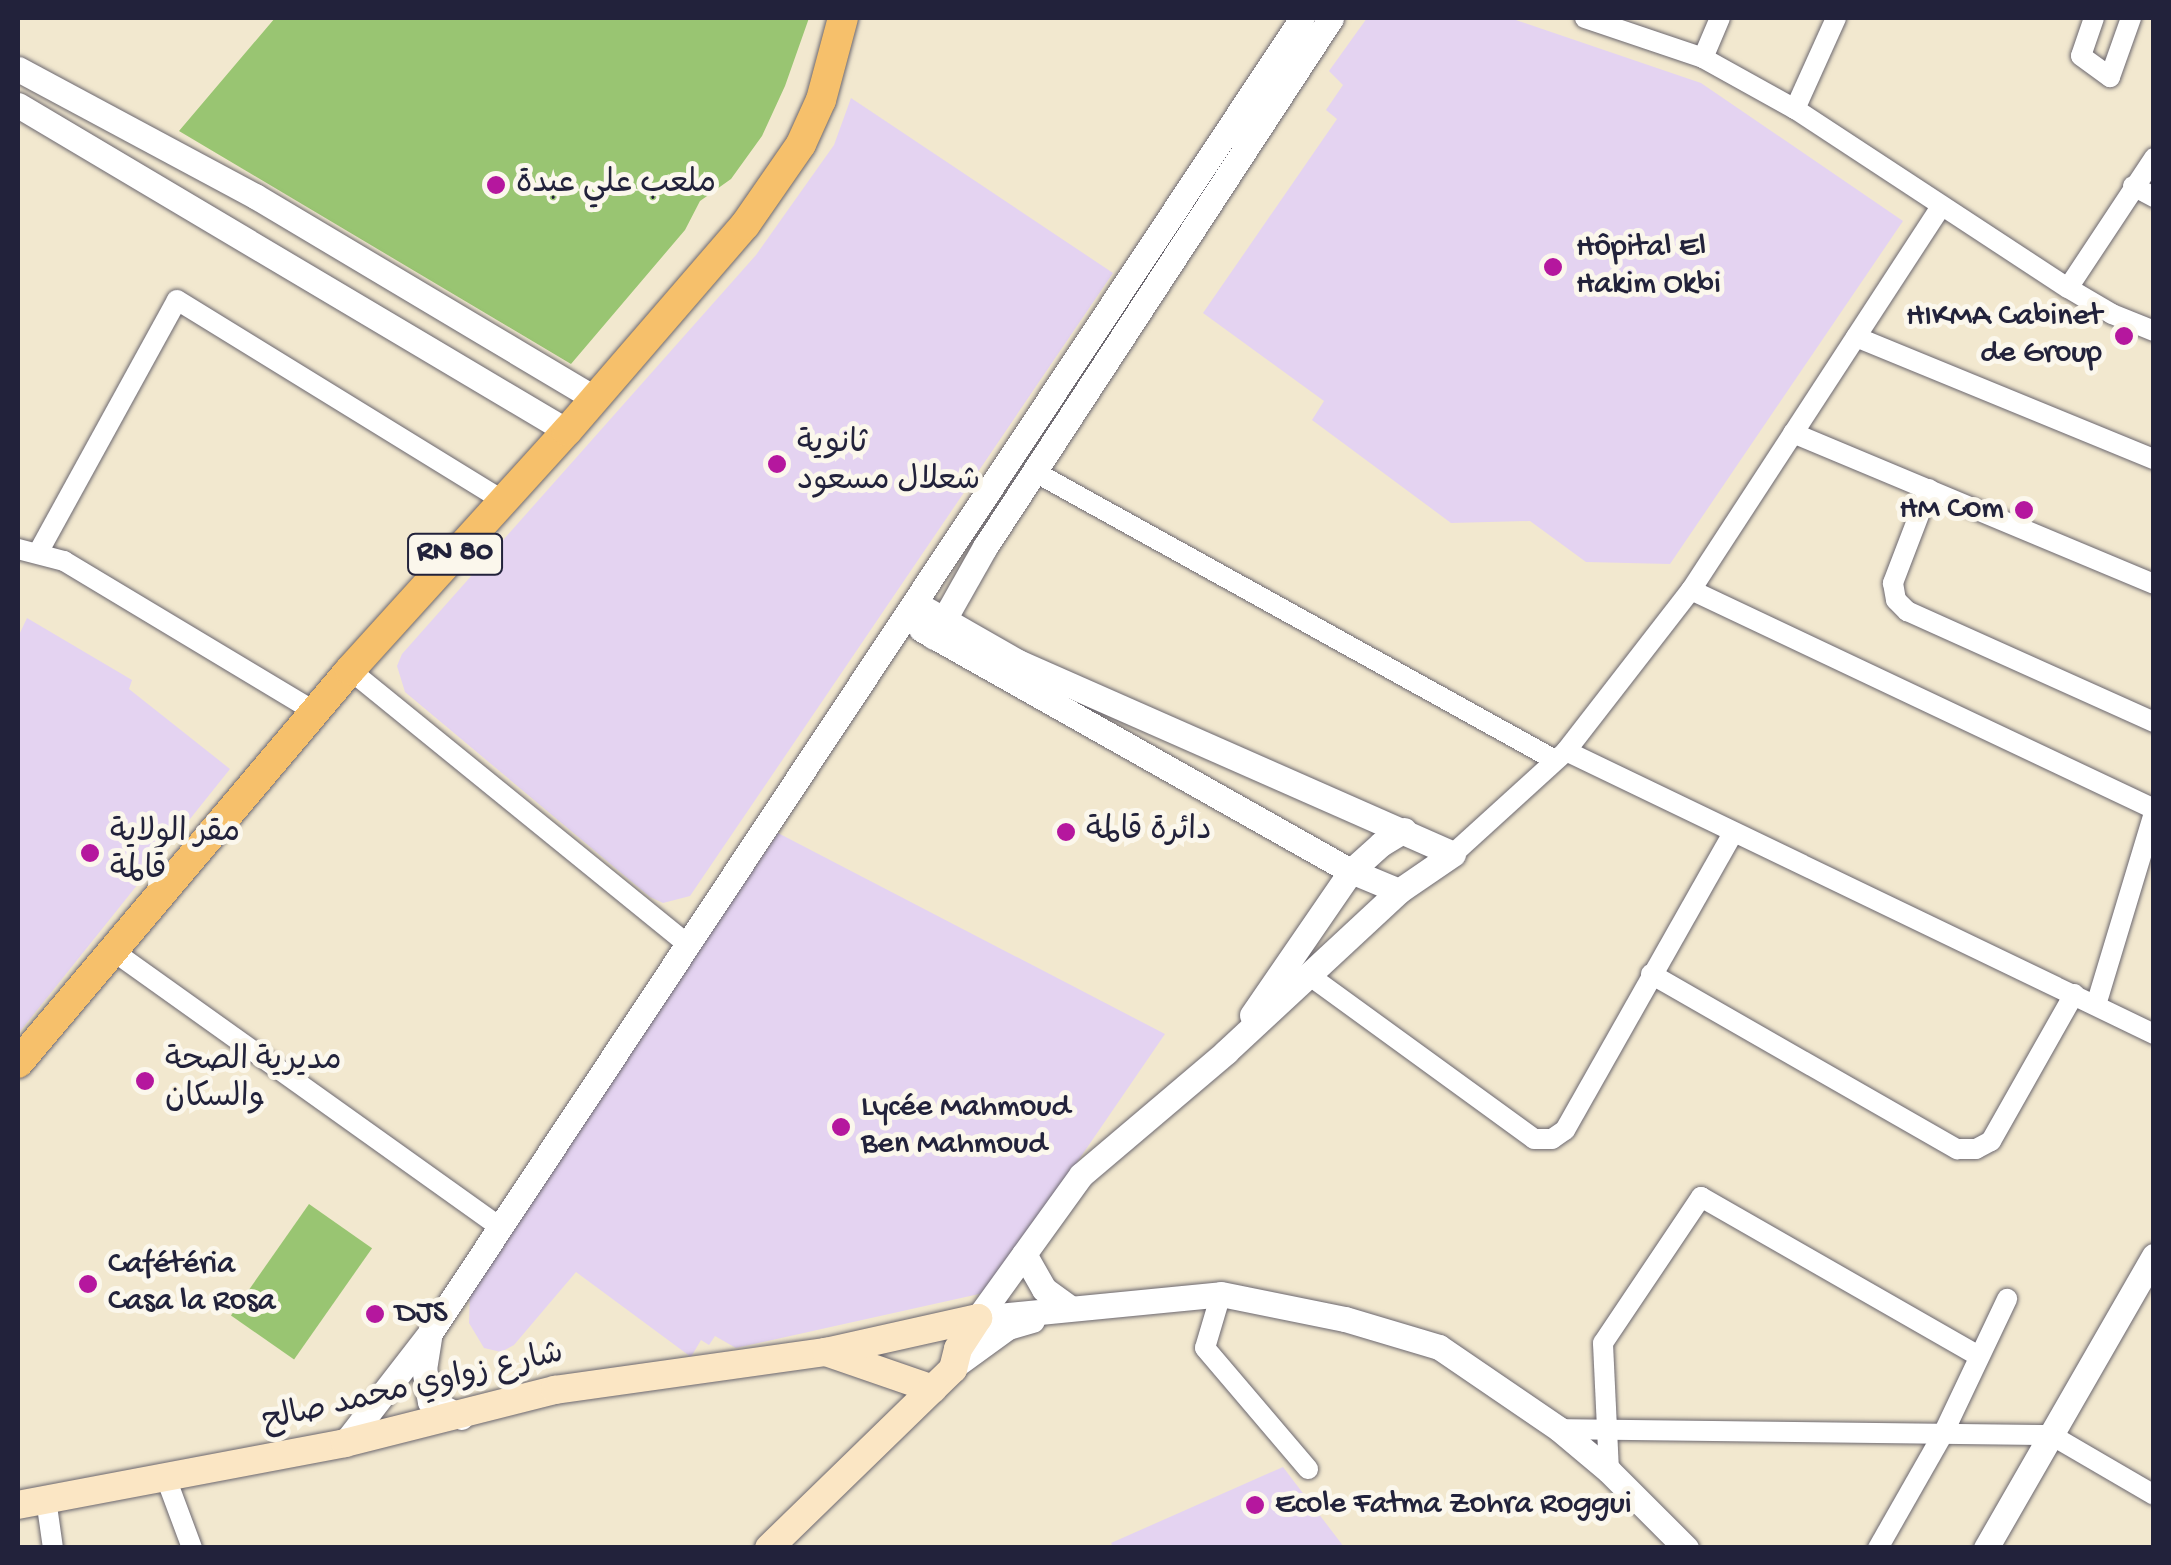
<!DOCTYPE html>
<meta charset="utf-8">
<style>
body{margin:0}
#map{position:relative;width:2171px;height:1565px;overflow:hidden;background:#f2e8cf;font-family:"Gochi Hand","Playpen Sans Arabic",sans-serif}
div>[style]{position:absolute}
.built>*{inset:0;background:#e4d3f1}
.green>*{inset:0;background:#99c572;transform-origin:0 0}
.roads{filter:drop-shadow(0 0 2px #6b676f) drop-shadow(0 0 2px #6b676f)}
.minor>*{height:20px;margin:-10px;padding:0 10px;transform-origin:10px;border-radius:10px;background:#fff}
.tertiary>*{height:25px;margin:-12.5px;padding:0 12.5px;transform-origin:12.5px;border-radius:12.5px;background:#fff}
.secondary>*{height:28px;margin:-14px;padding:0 14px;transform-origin:14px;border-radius:14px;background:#fbe6c4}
.primary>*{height:30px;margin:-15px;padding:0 15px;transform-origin:15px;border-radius:15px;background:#f6c06b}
.dots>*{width:28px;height:28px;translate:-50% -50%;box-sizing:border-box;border:5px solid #fbf7ec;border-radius:50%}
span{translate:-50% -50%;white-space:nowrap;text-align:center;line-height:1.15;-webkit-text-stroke:10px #fbf7ec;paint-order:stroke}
.shield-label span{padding:2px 8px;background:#fbf7ec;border:2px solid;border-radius:8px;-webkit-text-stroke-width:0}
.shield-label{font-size:30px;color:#22223b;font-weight:700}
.poi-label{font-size:32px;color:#22223b}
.left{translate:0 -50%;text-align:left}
.right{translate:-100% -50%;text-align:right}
.street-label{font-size:32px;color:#22223b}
.frame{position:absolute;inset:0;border:20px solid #22223b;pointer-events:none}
</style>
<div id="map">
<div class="built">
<div style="clip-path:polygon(1367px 18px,1510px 18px,1701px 83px,1903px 221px,1670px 564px,1586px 562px,1530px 521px,1451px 523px,1312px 420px,1324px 401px,1203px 313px,1337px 119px,1326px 110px,1343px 85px,1329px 71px)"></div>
<div style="clip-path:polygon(851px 98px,1113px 273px,690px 896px,663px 903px,650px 897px,405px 692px,397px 666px,402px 654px,756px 255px,834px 145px)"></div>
<div style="clip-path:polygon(27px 618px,132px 680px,129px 689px,230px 769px,18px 1034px,18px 637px)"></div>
<div style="clip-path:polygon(778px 833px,1165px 1034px,988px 1292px,736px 1348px,715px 1336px,709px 1345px,701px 1340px,691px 1357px,576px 1272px,514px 1345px,501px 1352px,484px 1348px,469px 1323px,470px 1291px)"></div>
<div style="clip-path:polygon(1283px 1467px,1344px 1547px,1114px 1548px,1111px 1543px)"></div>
</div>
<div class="green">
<div style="clip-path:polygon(275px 18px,809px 18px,785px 86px,762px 136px,731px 179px,700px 201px,685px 230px,571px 364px,179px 131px)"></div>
<div style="left:309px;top:1204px;width:77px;height:136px;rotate:35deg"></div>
</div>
<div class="roads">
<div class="minor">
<div style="left:1585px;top:18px;width:125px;rotate:18.7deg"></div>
<div style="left:1703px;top:58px;width:105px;rotate:29deg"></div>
<div style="left:1795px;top:109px;width:326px;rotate:33.3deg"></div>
<div style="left:2068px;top:288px;width:51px;rotate:30.6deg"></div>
<div style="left:2112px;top:314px;width:45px;rotate:22deg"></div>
<div style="left:2094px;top:18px;width:40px;rotate:108.9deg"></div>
<div style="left:2081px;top:56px;width:36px;rotate:36deg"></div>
<div style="left:2110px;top:77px;width:63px;rotate:-70.4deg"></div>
<div style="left:1703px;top:58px;width:43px;rotate:-67deg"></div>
<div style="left:1795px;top:109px;width:100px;rotate:-65.7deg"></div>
<div style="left:2133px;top:186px;width:24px;rotate:28deg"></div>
<div style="left:2068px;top:288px;width:156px;rotate:-56.5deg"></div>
<div style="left:1856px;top:337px;width:322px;rotate:22.3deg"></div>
<div style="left:1793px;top:433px;width:391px;rotate:22.7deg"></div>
<div style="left:1035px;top:472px;width:594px;rotate:28.98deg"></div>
<div style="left:1929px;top:489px;width:101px;rotate:111deg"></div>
<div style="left:1893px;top:583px;width:17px;rotate:80deg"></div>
<div style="left:1896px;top:600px;width:16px;rotate:45deg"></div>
<div style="left:1907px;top:611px;width:271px;rotate:24.2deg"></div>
<div style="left:18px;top:549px;width:48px;rotate:14.6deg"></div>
<div style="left:64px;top:561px;width:293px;rotate:31deg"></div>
<div style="left:39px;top:551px;width:286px;rotate:-61.2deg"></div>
<div style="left:177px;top:300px;width:384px;rotate:31.6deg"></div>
<div style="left:1691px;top:590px;width:512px;rotate:25.31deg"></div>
<div style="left:350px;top:670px;width:436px;rotate:39.1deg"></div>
<div style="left:1566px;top:751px;width:653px;rotate:25.7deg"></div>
<div style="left:1453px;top:854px;width:153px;rotate:-42.3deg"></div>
<div style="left:1566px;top:751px;width:204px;rotate:-52.2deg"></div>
<div style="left:1691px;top:590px;width:456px;rotate:-56.9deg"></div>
<div style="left:113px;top:951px;width:474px;rotate:35.5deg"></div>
<div style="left:1651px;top:974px;width:353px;rotate:29.8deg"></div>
<div style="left:1957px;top:1149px;width:19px"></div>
<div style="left:1976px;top:1149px;width:17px;rotate:-28deg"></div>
<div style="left:1991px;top:1141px;width:169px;rotate:-60.5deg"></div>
<div style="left:1310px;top:976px;width:277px;rotate:36deg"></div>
<div style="left:1534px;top:1139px;width:18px"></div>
<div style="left:1552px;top:1139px;width:16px;rotate:-35deg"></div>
<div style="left:1565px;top:1130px;width:341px;rotate:-60.5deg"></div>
<div style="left:2096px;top:1005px;width:201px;rotate:-73.2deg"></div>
<div style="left:1221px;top:1294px;width:56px;rotate:106.5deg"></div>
<div style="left:1205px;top:1348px;width:159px;rotate:49.6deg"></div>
<div style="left:1559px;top:1429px;width:492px;rotate:0.7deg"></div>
<div style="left:2051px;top:1435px;width:119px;rotate:30.2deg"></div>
<div style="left:1609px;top:1471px;width:128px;rotate:-92.7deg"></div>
<div style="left:1603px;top:1343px;width:176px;rotate:-56.1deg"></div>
<div style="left:1701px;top:1197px;width:318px;rotate:29.8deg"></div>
<div style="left:166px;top:1478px;width:75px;rotate:69.6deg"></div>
<div style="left:46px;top:1499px;width:49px;rotate:81.9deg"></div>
<div style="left:1878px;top:1548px;width:129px;rotate:-60.3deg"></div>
<div style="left:1942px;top:1436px;width:152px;rotate:-64.6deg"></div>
</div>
<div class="tertiary">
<div style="left:18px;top:69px;width:269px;rotate:28.2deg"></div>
<div style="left:255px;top:196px;width:396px;rotate:30.8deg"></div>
<div style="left:18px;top:105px;width:638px;rotate:30.7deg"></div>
<div style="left:915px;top:603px;width:119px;rotate:29.8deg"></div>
<div style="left:1018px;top:662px;width:475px;rotate:23.8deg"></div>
<div style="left:1453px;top:854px;width:65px;rotate:145.6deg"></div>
<div style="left:1399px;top:891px;width:236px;rotate:137.1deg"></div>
<div style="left:1226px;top:1052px;width:190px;rotate:139.7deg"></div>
<div style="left:1081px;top:1175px;width:176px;rotate:125.8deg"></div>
<div style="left:921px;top:629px;width:493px;rotate:29.4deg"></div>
<div style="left:1351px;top:871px;width:52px;rotate:22.6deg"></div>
<div style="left:934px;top:637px;width:103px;rotate:-60.5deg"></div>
<div style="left:985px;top:547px;width:632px;rotate:-56.81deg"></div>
<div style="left:1252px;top:1015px;width:175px;rotate:-55.5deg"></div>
<div style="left:1351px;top:871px;width:40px;rotate:-42deg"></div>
<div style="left:1381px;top:844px;width:27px;rotate:-31deg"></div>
<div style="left:1024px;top:1254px;width:40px;rotate:60.3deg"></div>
<div style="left:1044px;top:1289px;width:32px;rotate:36deg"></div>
<div style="left:978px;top:1318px;width:244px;rotate:-5.6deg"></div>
<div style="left:1221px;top:1294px;width:126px;rotate:11.4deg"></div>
<div style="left:1345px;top:1319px;width:98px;rotate:16.6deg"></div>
<div style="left:1439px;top:1347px;width:145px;rotate:34.3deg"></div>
<div style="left:1559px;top:1429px;width:65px;rotate:40deg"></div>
<div style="left:1609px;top:1471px;width:109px;rotate:45deg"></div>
<div style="left:429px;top:1338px;width:30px;rotate:99deg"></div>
<div style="left:424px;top:1368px;width:34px;rotate:80deg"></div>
<div style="left:430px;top:1401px;width:35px;rotate:27deg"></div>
<div style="left:957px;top:1364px;width:63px;rotate:-36deg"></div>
<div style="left:1008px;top:1327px;width:25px;rotate:-16deg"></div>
<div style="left:345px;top:1443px;width:139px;rotate:-52.3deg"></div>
<div style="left:430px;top:1333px;width:1578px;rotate:-56.45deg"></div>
<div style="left:1986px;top:1548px;width:337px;rotate:-60.1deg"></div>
</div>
<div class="secondary">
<div style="left:826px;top:1352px;width:113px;rotate:19.1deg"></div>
<div style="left:18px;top:1505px;width:333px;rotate:-10.7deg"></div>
<div style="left:345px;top:1443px;width:217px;rotate:-14.2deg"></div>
<div style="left:555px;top:1390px;width:274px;rotate:-8deg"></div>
<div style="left:826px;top:1352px;width:156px;rotate:-12.6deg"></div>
<div style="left:769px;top:1548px;width:257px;rotate:-44.2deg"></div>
<div style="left:953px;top:1369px;width:21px;rotate:-76deg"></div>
<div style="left:958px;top:1349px;width:37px;rotate:-57deg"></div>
</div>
<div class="primary">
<div style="left:18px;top:1063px;width:514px;rotate:-49.81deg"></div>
<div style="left:350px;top:670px;width:323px;rotate:-47.8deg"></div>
<div style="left:567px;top:431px;width:272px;rotate:-49.2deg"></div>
<div style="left:745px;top:225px;width:98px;rotate:-55.3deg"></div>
<div style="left:801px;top:144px;width:48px;rotate:-65.6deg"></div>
<div style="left:821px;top:100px;width:85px;rotate:-75deg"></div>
</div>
</div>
<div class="dots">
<div style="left:496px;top:185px;background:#b5179e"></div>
<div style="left:1553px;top:267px;background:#b5179e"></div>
<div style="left:2124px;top:336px;background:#b5179e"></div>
<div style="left:777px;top:464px;background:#b5179e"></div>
<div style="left:2024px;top:510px;background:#b5179e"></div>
<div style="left:1066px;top:832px;background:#b5179e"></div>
<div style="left:90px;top:853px;background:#b5179e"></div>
<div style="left:145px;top:1081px;background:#b5179e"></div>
<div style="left:841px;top:1127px;background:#b5179e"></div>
<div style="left:88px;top:1284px;background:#b5179e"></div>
<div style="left:375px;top:1314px;background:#b5179e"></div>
<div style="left:1255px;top:1505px;background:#b5179e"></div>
</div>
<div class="shield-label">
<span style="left:455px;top:554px">RN 80</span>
</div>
<div class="poi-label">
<span class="left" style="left:516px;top:185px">ملعب علي عبدة</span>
<span class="left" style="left:1576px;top:267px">Hôpital El<br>Hakim Okbi</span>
<span class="right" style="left:2102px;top:336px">HIKMA Cabinet<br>de Group</span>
<span class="left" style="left:797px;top:464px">ثانوية<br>شعلال مسعود</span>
<span class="right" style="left:2004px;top:510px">HM Com</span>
<span class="left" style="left:1086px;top:832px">دائرة قالمة</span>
<span class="left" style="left:110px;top:853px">مقر الولاية<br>قالمة</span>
<span class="left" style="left:165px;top:1081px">مديرية الصحة<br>والسكان</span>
<span class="left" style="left:861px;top:1127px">Lycée Mahmoud<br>Ben Mahmoud</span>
<span class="left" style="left:108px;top:1284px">Cafétéria<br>Casa la Rosa</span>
<span class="left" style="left:395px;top:1314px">DJS</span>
<span class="left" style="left:1275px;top:1505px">Ecole Fatma Zohra Roggui</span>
</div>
<div class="street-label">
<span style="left:413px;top:1389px;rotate:-13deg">شارع زواوي محمد صالح</span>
</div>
<div class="frame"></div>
</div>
